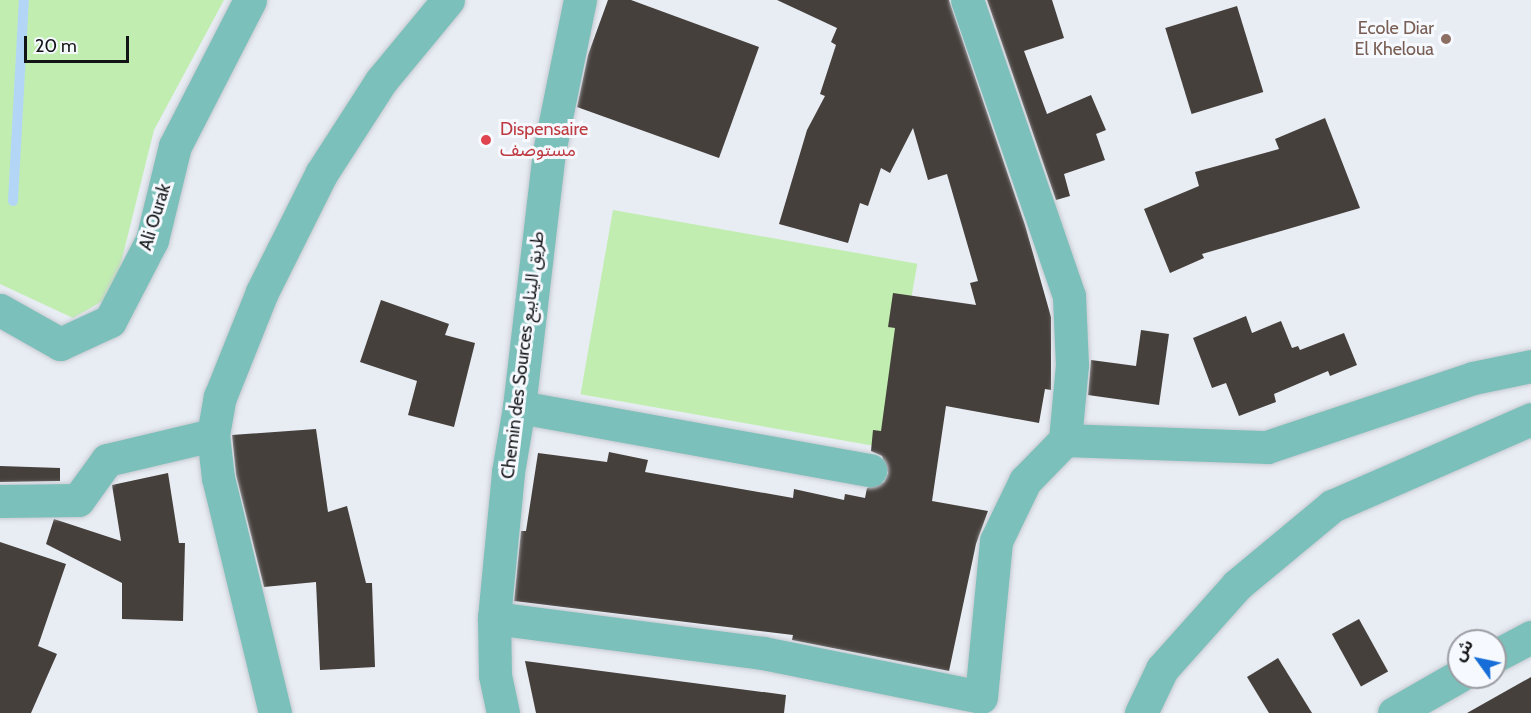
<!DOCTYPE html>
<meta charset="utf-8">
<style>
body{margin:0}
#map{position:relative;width:1531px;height:713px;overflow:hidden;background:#e8ecf3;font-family:Cabin,"Noto Sans Arabic",sans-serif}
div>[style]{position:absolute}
.green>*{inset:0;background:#c1eeb0;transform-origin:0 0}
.stream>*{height:10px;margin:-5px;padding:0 5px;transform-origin:5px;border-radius:5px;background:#b3d6f6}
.building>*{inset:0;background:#46403c;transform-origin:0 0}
.roads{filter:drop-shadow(0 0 2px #c6c9d0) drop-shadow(0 0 2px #c6c9d0)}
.minor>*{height:33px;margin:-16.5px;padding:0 16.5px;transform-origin:16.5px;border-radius:16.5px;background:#7bc0ba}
.dots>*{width:16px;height:16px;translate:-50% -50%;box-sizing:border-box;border:3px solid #f6f9ff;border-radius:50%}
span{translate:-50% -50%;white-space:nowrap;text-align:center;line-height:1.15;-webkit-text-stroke:6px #f6f9ff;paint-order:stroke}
.education-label{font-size:18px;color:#785e54}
.right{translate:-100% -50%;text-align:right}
.health-label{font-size:18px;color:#be3a42}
.left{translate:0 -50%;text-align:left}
.street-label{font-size:18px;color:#131416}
.north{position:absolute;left:1447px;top:629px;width:60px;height:60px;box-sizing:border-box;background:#f6f9ff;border:2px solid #9b9da2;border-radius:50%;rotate:303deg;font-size:16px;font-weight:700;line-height:24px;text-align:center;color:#131416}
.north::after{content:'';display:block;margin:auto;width:21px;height:27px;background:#166dd7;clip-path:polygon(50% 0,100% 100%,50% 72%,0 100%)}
.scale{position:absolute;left:24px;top:36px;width:105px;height:27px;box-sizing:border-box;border:3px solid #131416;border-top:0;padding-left:8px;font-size:18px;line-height:21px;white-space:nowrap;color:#131416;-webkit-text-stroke:4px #f6f9ff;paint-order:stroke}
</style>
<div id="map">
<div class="green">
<div style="clip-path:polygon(0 0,224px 0,154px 130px,113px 295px,73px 318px,0 284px)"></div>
<div style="left:613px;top:210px;width:309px;height:187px;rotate:10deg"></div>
</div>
<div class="stream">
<div style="left:13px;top:201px;width:201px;rotate:-86.9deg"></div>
</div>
<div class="building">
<div style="clip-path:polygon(608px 0,631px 0,759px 47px,719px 158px,577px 107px,588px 55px)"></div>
<div style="clip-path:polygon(777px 0,949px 0,1025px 225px,1051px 317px,1051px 390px,1045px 389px,1039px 423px,946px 406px,932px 501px,988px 511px,976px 544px,949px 671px,792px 640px,793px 635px,514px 601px,521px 531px,526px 531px,538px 453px,607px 462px,609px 452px,648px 460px,645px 472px,793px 498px,794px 489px,844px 500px,845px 494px,865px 498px,867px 488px,884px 482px,888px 473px,882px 456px,871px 451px,873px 430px,881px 431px,895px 328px,888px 327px,893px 293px,976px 305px,970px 283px,978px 281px,947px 174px,928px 180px,913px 128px,890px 173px,881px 168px,868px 206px,860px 203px,848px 243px,779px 224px,807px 130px,825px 96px,820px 94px,836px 45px,831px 42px,837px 28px)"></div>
<div style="clip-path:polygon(987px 0,1052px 0,1064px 38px,1024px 51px,1047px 114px,1091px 95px,1106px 130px,1096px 134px,1105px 160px,1064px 174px,1070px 196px,1056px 200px)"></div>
<div style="left:1237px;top:6px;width:90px;height:75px;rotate:73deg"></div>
<div style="clip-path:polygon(1325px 118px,1360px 208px,1202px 254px,1204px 258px,1170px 273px,1144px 209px,1199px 186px,1195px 172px,1279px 149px,1275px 139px)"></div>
<div style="clip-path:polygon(381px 300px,449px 324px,445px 335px,475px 343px,454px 427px,408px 415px,417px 381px,360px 362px)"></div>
<div style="clip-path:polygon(1246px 316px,1252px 333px,1281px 321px,1292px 348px,1298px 346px,1300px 350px,1344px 333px,1357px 365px,1330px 376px,1328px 371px,1274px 394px,1276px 402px,1239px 416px,1226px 383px,1212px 388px,1193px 338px)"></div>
<div style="clip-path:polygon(1141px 330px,1169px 334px,1159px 405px,1088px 395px,1091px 360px,1136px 366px)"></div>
<div style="clip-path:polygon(316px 429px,328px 512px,347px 506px,366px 583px,372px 583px,375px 667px,320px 670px,316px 582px,264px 587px,236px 475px,232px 435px)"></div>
<div style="clip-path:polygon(0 466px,60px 468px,60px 481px,0 482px)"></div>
<div style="clip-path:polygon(168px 473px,179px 543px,185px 543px,183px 621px,122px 619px,122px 583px,46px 544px,54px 519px,121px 541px,112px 485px)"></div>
<div style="clip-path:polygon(0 542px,66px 564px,38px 646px,57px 654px,31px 713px,0 713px)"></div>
<div style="left:1359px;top:619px;width:60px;height:31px;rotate:61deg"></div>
<div style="clip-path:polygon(1278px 658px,1312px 713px,1269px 713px,1247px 677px)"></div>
<div style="clip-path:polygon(525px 661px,786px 695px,784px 713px,536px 713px)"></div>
<div style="clip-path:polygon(1531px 677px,1531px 713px,1467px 713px)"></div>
</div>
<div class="roads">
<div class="minor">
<div style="left:0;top:310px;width:69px;rotate:29.5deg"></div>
<div style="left:60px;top:344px;width:55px;rotate:-24.7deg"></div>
<div style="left:110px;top:321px;width:91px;rotate:-62.6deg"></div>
<div style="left:152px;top:240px;width:97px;rotate:-76.3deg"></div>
<div style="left:175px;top:146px;width:164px;rotate:-62.8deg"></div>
<div style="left:519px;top:407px;width:357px;rotate:10.2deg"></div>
<div style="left:1065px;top:440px;width:202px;rotate:2deg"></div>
<div style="left:1267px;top:447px;width:217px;rotate:-18.5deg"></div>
<div style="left:1473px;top:378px;width:59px;rotate:-11.7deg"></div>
<div style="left:0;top:501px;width:78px;rotate:-0.7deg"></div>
<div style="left:78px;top:500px;width:49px;rotate:-54.1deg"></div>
<div style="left:107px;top:460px;width:109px;rotate:-13.3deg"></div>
<div style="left:494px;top:618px;width:271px;rotate:7.4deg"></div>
<div style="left:763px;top:653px;width:222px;rotate:11.4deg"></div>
<div style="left:981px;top:697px;width:157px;rotate:-84.5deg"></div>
<div style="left:996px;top:541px;width:67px;rotate:-64.2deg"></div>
<div style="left:1025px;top:481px;width:57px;rotate:-45.7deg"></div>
<div style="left:1065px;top:440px;width:75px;rotate:-84.7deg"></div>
<div style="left:1072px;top:365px;width:69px;rotate:-92.5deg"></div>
<div style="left:1069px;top:296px;width:313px;rotate:-109deg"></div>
<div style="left:1495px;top:656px;width:41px;rotate:-27.8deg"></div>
<div style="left:275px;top:713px;width:242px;rotate:-103.6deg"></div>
<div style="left:218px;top:478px;width:43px;rotate:-96.6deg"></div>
<div style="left:213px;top:435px;width:39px;rotate:-80deg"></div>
<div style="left:220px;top:397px;width:113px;rotate:-68.2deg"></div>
<div style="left:262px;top:292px;width:132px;rotate:-63.4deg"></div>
<div style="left:321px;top:174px;width:111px;rotate:-57.2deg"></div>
<div style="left:381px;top:81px;width:105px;rotate:-50.4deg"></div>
<div style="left:503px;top:713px;width:39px;rotate:-102deg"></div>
<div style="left:495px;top:675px;width:57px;rotate:-91deg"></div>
<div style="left:494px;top:618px;width:147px;rotate:-84.5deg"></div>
<div style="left:508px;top:472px;width:66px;rotate:-80.4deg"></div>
<div style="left:519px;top:407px;width:257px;rotate:-83.3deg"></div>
<div style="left:549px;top:152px;width:155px;rotate:-78.5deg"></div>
<div style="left:1141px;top:713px;width:49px;rotate:-64.5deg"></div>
<div style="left:1162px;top:669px;width:113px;rotate:-48.2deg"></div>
<div style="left:1237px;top:585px;width:124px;rotate:-39.7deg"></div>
<div style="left:1332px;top:506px;width:217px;rotate:-23.6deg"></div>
<div style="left:1394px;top:713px;width:75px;rotate:-29.6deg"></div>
</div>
</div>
<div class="dots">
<div style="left:1446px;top:39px;background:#8d6e63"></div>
<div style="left:486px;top:140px;background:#e0444e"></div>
</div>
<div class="education-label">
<span class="right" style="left:1434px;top:39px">Ecole Diar<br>El Kheloua</span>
</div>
<div class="health-label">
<span class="left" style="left:500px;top:140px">Dispensaire<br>مستوصف</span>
</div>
<div class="street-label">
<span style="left:155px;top:217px;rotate:-73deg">Ali Ourak</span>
<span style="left:523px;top:355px;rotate:-83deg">Chemin des Sources طريق الينابيع</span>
</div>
<div class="north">ش</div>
<div class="scale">20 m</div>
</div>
